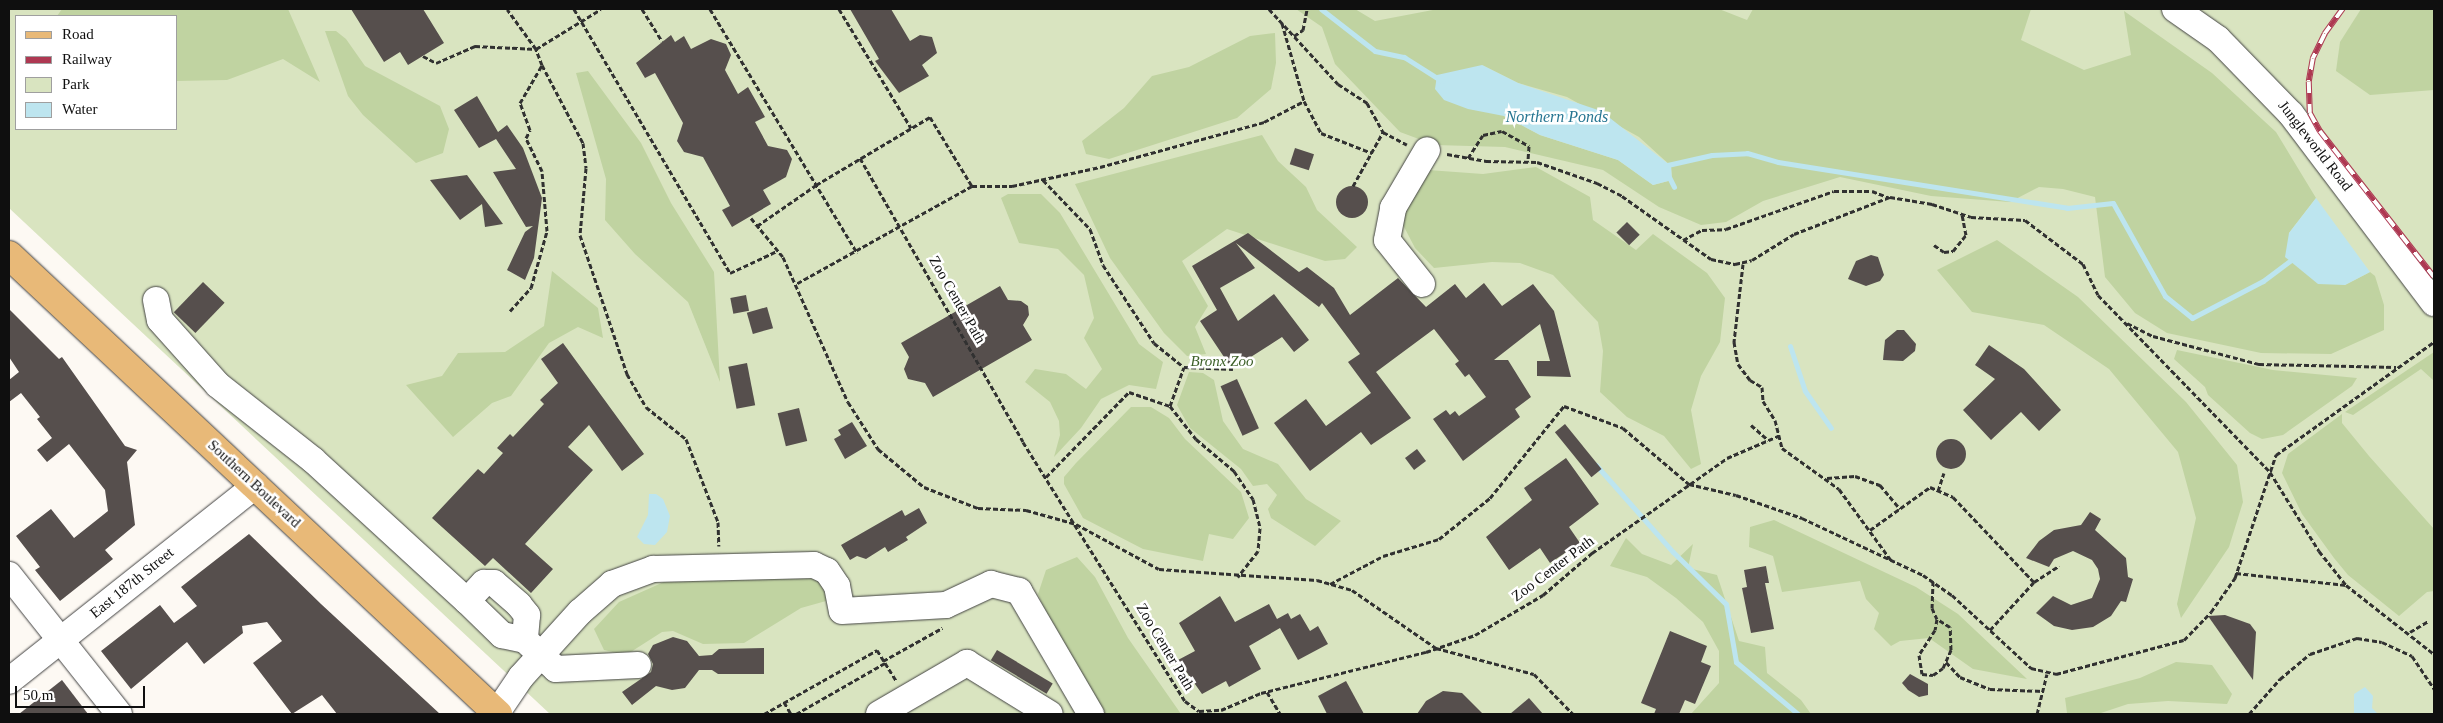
<!DOCTYPE html>
<style>
body{margin:0}
#map{position:relative;width:2443px;height:723px;overflow:hidden;background:#fdf9f3;font-family:"Times New Roman",serif}
div>[style]{position:absolute}
.green>*{inset:0;background:#d9e4c0}
.forest>*{inset:0;background:#c0d3a1}
.water>*{inset:0;background:#bde5ef}
.stream>*{height:5px;margin:-2.5px;padding:0 2.5px;transform-origin:2.5px;border-radius:2.5px;background:#bde5ef}
.building>*{inset:0;background:#564f4d;transform-origin:0 0}
.round{border-radius:50%}
.path>*{height:3px;margin-top:-1.5px;transform-origin:0;background:repeating-linear-gradient(90deg,#313131 0 5px,transparent 0 7.5px)}
.roads{filter:drop-shadow(0 0 1px #424242) drop-shadow(0 0 1px #424242)}
.minor>*{height:26px;margin:-13px;padding:0 13px;transform-origin:13px;border-radius:13px;background:#fff}
.major>*{height:28px;margin:-14px;padding:0 14px;transform-origin:14px;border-radius:14px;background:#e8b978}
.rail>*{height:5.5px;margin-top:-2.75px;transform-origin:0;background:repeating-linear-gradient(90deg,#fff 0 11px,#ae3852 0 22px);box-sizing:border-box;border-block:1px solid #ae3852}
span{translate:-50% -50%;white-space:nowrap;text-align:center;line-height:1.15;-webkit-text-stroke:5px #fff;paint-order:stroke}
.street-label{font-size:15px;color:#0f0f0f}
.park-label{font-size:15px;color:#3c5f27;font-style:italic}
.water-label{font-size:16px;color:#277692;font-style:italic}
.frame{position:absolute;inset:0;border:10px solid #0f0f0f;pointer-events:none}
.legend{position:absolute;left:15px;top:15px;width:162px;height:115px;box-sizing:border-box;background:#fff;border:1px solid #9f9f9f;margin:0;padding:6px 9px;list-style:none;font-size:15px;color:#0f0f0f}
.legend li{display:flex;align-items:center;gap:10px;height:25px}
.legend b{width:25px;border:1px solid #9f9f9f}
.scale{position:absolute;left:15px;top:686px;width:130px;height:22px;box-sizing:border-box;border:2px solid #0f0f0f;border-top:0;padding-left:6px;font-size:15px;line-height:18px;white-space:nowrap;color:#0f0f0f;-webkit-text-stroke:4px #fff;paint-order:stroke}
</style>
<div id="map">
<div class="green">
<div style="clip-path:polygon(evenodd,9px 9px,2434px 9px,2434px 714px,550px 714px,9px 208px,9px 9px,16px 16px,176px 16px,176px 129px,16px 129px,16px 16px)"></div>
</div>
<div class="forest">
<div style="clip-path:polygon(62px 9px,288px 9px,320px 82px,283px 59px,227px 80px,176px 81px,176px 16px,57px 16px)"></div>
<div style="clip-path:polygon(evenodd,1296px 9px,1355px 9px,1375px 21px,1438px 9px,1719px 9px,1747px 20px,1753px 9px,2031px 9px,2021px 40px,2084px 70px,2131px 55px,2124px 11px,2212px 73px,2276px 132px,2316px 198px,2289px 233px,2345px 285px,2370px 272px,2375px 276px,2384px 305px,2384px 330px,2331px 354px,2261px 353px,2167px 333px,2135px 313px,2105px 277px,2095px 197px,2063px 189px,2039px 187px,2010px 202px,1931px 196px,1840px 177px,1763px 201px,1726px 222px,1701px 225px,1659px 207px,1603px 170px,1505px 147px,1435px 145px,1400px 132px,1335px 64px,1322px 27px,1296px 9px,1482px 65px,1518px 83px,1567px 97px,1639px 137px,1671px 166px,1672px 180px,1653px 185px,1618px 160px,1540px 135px,1504px 116px,1482px 65px)"></div>
<div style="clip-path:polygon(2361px 9px,2434px 9px,2434px 90px,2370px 95px,2336px 71px,2340px 42px)"></div>
<div style="clip-path:polygon(325px 31px,336px 31px,346px 39px,365px 66px,440px 106px,449px 129px,443px 153px,416px 163px,363px 115px,348px 96px)"></div>
<div style="clip-path:polygon(1275px 33px,1276px 63px,1271px 89px,1237px 118px,1109px 159px,1086px 154px,1082px 141px,1124px 108px,1152px 76px,1189px 67px,1250px 36px)"></div>
<div style="clip-path:polygon(588px 71px,641px 143px,671px 203px,714px 272px,720px 382px,688px 302px,635px 254px,605px 220px,606px 179px,576px 73px)"></div>
<div style="clip-path:polygon(1262px 135px,1278px 161px,1306px 187px,1317px 210px,1357px 247px,1345px 259px,1325px 261px,1227px 229px,1182px 261px,1208px 306px,1195px 327px,1206px 354px,1187px 356px,1164px 333px,1110px 258px,1075px 184px)"></div>
<div style="clip-path:polygon(1536px 167px,1590px 197px,1593px 220px,1636px 250px,1653px 234px,1707px 273px,1725px 298px,1720px 342px,1701px 376px,1691px 410px,1701px 464px,1691px 469px,1664px 436px,1627px 417px,1600px 392px,1603px 351px,1598px 322px,1553px 275px,1520px 263px,1492px 262px,1434px 268px,1415px 248px,1401px 221px,1414px 185px,1428px 170px,1483px 174px)"></div>
<div style="clip-path:polygon(1008px 194px,1041px 194px,1060px 213px,1139px 344px,1163px 362px,1156px 389px,1129px 385px,1101px 399px,1081px 428px,1054px 457px,1060px 435px,1059px 421px,1050px 402px,1025px 382px,1035px 369px,1066px 374px,1086px 389px,1102px 369px,1084px 338px,1094px 318px,1084px 275px,1058px 249px,1019px 243px,1001px 198px)"></div>
<div style="clip-path:polygon(1997px 240px,2078px 297px,2186px 402px,2237px 465px,2243px 502px,2229px 547px,2181px 618px,2177px 604px,2196px 518px,2178px 452px,2109px 369px,2044px 325px,1972px 312px,1937px 270px)"></div>
<div style="clip-path:polygon(552px 271px,598px 308px,603px 338px,578px 327px,549px 343px,511px 396px,492px 403px,453px 437px,406px 385px,442px 376px,458px 353px,505px 352px,544px 326px)"></div>
<div style="clip-path:polygon(2177px 350px,2273px 370px,2357px 378px,2352px 386px,2283px 435px,2262px 439px,2250px 433px,2208px 395px,2205px 387px,2174px 359px)"></div>
<div style="clip-path:polygon(2434px 352px,2433px 380px,2421px 369px,2353px 415px,2345px 412px)"></div>
<div style="clip-path:polygon(1189px 372px,1203px 373px,1214px 380px,1223px 421px,1243px 449px,1278px 464px,1306px 499px,1341px 521px,1315px 546px,1271px 518px,1268px 509px,1277px 495px,1267px 484px,1253px 486px,1241px 469px,1190px 428px,1177px 405px)"></div>
<div style="clip-path:polygon(1131px 407px,1151px 407px,1169px 418px,1185px 439px,1241px 492px,1249px 518px,1233px 539px,1209px 534px,1203px 561px,1143px 549px,1083px 518px,1064px 484px,1064px 477px,1076px 463px)"></div>
<div style="clip-path:polygon(2342px 414px,2342px 423px,2369px 456px,2434px 529px,2434px 591px,2427px 592px,2399px 616px,2348px 575px,2334px 558px,2302px 514px,2282px 473px,2288px 454px)"></div>
<div style="clip-path:polygon(1774px 520px,1916px 587px,1958px 614px,2027px 679px,1973px 669px,1929px 638px,1900px 641px,1891px 646px,1874px 629px,1879px 613px,1866px 599px,1860px 581px,1782px 592px,1773px 556px,1749px 547px,1750px 527px)"></div>
<div style="clip-path:polygon(1626px 538px,1642px 554px,1671px 565px,1693px 544px,1688px 568px,1717px 575px,1739px 641px,1765px 647px,1767px 673px,1801px 700px,1811px 714px,1691px 714px,1719px 683px,1719px 651px,1703px 622px,1676px 598px,1647px 577px,1610px 566px)"></div>
<div style="clip-path:polygon(1077px 557px,1095px 577px,1128px 638px,1181px 714px,1104px 714px,1060px 647px,1038px 594px,1046px 570px)"></div>
<div style="clip-path:polygon(804px 571px,828px 583px,826px 601px,801px 608px,744px 643px,703px 644px,673px 631px,662px 632px,626px 655px,604px 650px,594px 629px,619px 602px,666px 581px)"></div>
<div style="clip-path:polygon(2176px 662px,2212px 665px,2232px 694px,2227px 704px,2168px 701px,2128px 704px,2098px 714px,2067px 713px,2065px 698px,2140px 678px)"></div>
</div>
<div class="water">
<div style="clip-path:polygon(1482px 65px,1518px 83px,1601px 111px,1671px 166px,1672px 180px,1653px 185px,1618px 160px,1540px 135px,1504px 116px,1468px 109px,1444px 100px,1435px 89px,1437px 75px)"></div>
<div style="clip-path:polygon(2316px 198px,2370px 272px,2345px 285px,2318px 284px,2285px 257px,2289px 233px)"></div>
<div style="clip-path:polygon(649px 494px,656px 494px,663px 499px,670px 516px,667px 532px,655px 545px,644px 544px,637px 537px,648px 515px)"></div>
<div style="clip-path:polygon(2365px 687px,2373px 696px,2372px 708px,2378px 714px,2354px 714px,2354px 694px)"></div>
</div>
<div class="stream">
<div style="left:1321px;top:9px;width:68px;rotate:37.9deg"></div>
<div style="left:1375px;top:51px;width:30px;rotate:12deg"></div>
<div style="left:1404px;top:57px;width:45px;rotate:32.3deg"></div>
<div style="left:1663px;top:166px;width:50px;rotate:-12.7deg"></div>
<div style="left:1712px;top:155px;width:35px;rotate:-3deg"></div>
<div style="left:1747px;top:153px;width:32px;rotate:16deg"></div>
<div style="left:1778px;top:162px;width:293px;rotate:9deg"></div>
<div style="left:2067px;top:208px;width:46px;rotate:-6.2deg"></div>
<div style="left:2113px;top:203px;width:107px;rotate:60.8deg"></div>
<div style="left:2165px;top:296px;width:35px;rotate:39deg"></div>
<div style="left:2192px;top:318px;width:80px;rotate:-27.5deg"></div>
<div style="left:2263px;top:281px;width:38px;rotate:-37deg"></div>
<div style="left:1669px;top:177px;width:11px;rotate:63deg"></div>
<div style="left:1790px;top:346px;width:47px;rotate:71.6deg"></div>
<div style="left:1805px;top:391px;width:45px;rotate:54.9deg"></div>
<div style="left:1596px;top:465px;width:116px;rotate:48.5deg"></div>
<div style="left:1673px;top:552px;width:74px;rotate:44.5deg"></div>
<div style="left:1726px;top:604px;width:59px;rotate:80.2deg"></div>
<div style="left:1736px;top:662px;width:81px;rotate:40deg"></div>
</div>
<div class="building">
<div style="clip-path:polygon(351px 9px,423px 9px,444px 43px,408px 65px,400px 52px,384px 62px)"></div>
<div style="clip-path:polygon(850px 9px,891px 9px,910px 41px,920px 35px,932px 37px,937px 53px,922px 65px,929px 76px,899px 93px,875px 61px,879px 59px)"></div>
<div style="clip-path:polygon(671px 35px,675px 42px,684px 36px,691px 49px,711px 39px,726px 44px,731px 55px,725px 70px,738px 94px,748px 87px,765px 117px,755px 122px,768px 146px,787px 150px,792px 159px,786px 177px,763px 190px,771px 204px,732px 227px,722px 210px,730px 206px,703px 157px,684px 152px,677px 141px,683px 123px,655px 73px,645px 78px,636px 63px)"></div>
<div style="clip-path:polygon(477px 96px,498px 132px,507px 125px,523px 148px,542px 198px,534px 258px,525px 280px,507px 270px,525px 232px,533px 226px,526px 227px,493px 172px,516px 169px,496px 139px,479px 148px,454px 110px)"></div>
<div style="left:1295px;top:148px;width:20px;height:17px;rotate:18deg"></div>
<div style="clip-path:polygon(467px 175px,486px 201px,503px 224px,485px 227px,482px 204px,460px 220px,430px 180px)"></div>
<div class="round" style="left:1336px;top:186px;width:32px;height:32px"></div>
<div style="left:1627px;top:222px;width:18px;height:15px;rotate:45deg"></div>
<div style="clip-path:polygon(1248px 233px,1299px 272px,1307px 267px,1334px 288px,1350px 315px,1398px 278px,1426px 307px,1455px 284px,1466px 298px,1484px 283px,1502px 306px,1533px 284px,1554px 311px,1571px 377px,1537px 376px,1537px 361px,1550px 361px,1540px 324px,1494px 360px,1508px 360px,1531px 397px,1515px 409px,1520px 417px,1463px 461px,1433px 419px,1446px 410px,1450px 415px,1455px 411px,1459px 416px,1486px 397px,1469px 374px,1465px 377px,1455px 364px,1459px 361px,1434px 329px,1376px 372px,1411px 418px,1371px 445px,1361px 432px,1310px 471px,1274px 423px,1306px 399px,1326px 426px,1371px 393px,1348px 362px,1360px 354px,1322px 303px,1319px 307px,1236px 243px,1255px 268px,1220px 288px,1238px 321px,1274px 294px,1309px 340px,1294px 352px,1282px 337px,1232px 369px,1200px 321px,1217px 310px,1192px 266px)"></div>
<div style="clip-path:polygon(1871px 255px,1878px 257px,1884px 275px,1880px 281px,1866px 286px,1848px 279px,1856px 261px)"></div>
<div style="left:203px;top:282px;width:30px;height:42px;rotate:44deg"></div>
<div style="clip-path:polygon(1000px 286px,1008px 300px,1021px 301px,1028px 306px,1029px 315px,1023px 325px,1032px 340px,933px 397px,925px 383px,908px 379px,904px 369px,909px 357px,901px 343px)"></div>
<div style="left:746px;top:295px;width:16px;height:16px;rotate:79deg"></div>
<div style="left:767px;top:307px;width:22px;height:21px;rotate:74deg"></div>
<div style="clip-path:polygon(9px 309px,59px 359px,62px 357px,125px 446px,137px 450px,127px 462px,135px 525px,105px 550px,113px 559px,60px 601px,35px 570px,40px 567px,16px 536px,51px 509px,74px 538px,108px 511px,105px 490px,69px 444px,47px 462px,37px 450px,52px 438px,37px 419px,40px 417px,21px 393px,9px 402px,9px 380px,19px 372px,9px 357px)"></div>
<div style="clip-path:polygon(1897px 330px,1904px 330px,1916px 344px,1915px 351px,1903px 361px,1883px 360px,1885px 340px)"></div>
<div style="clip-path:polygon(563px 343px,644px 454px,622px 471px,589px 425px,568px 447px,593px 470px,525px 544px,553px 569px,531px 593px,493px 558px,485px 566px,432px 518px,478px 469px,484px 474px,503px 453px,497px 448px,510px 434px,513px 437px,544px 404px,540px 400px,558px 383px,541px 359px)"></div>
<div style="clip-path:polygon(1989px 345px,2024px 369px,2061px 410px,2039px 431px,2021px 412px,1991px 440px,1963px 410px,1995px 379px,1975px 365px)"></div>
<div style="left:747px;top:363px;width:43px;height:19px;rotate:79deg"></div>
<div style="left:1237px;top:379px;width:54px;height:18px;rotate:66deg"></div>
<div style="left:799px;top:408px;width:34px;height:22px;rotate:76deg"></div>
<div style="clip-path:polygon(852px 422px,867px 446px,845px 459px,834px 439px,841px 435px,838px 430px)"></div>
<div style="left:1565px;top:424px;width:58px;height:13px;rotate:51deg"></div>
<div class="round" style="left:1936px;top:439px;width:30px;height:30px"></div>
<div style="left:1417px;top:449px;width:15px;height:15px;rotate:53deg"></div>
<div style="clip-path:polygon(1566px 458px,1599px 504px,1569px 527px,1580px 543px,1550px 563px,1540px 548px,1509px 570px,1486px 537px,1532px 500px,1524px 488px)"></div>
<div style="clip-path:polygon(919px 508px,927px 523px,906px 537px,908px 540px,888px 552px,885px 547px,866px 559px,857px 556px,850px 560px,841px 545px,902px 510px,905px 516px)"></div>
<div style="clip-path:polygon(2090px 512px,2101px 519px,2095px 530px,2126px 558px,2128px 577px,2133px 579px,2126px 602px,2121px 601px,2111px 616px,2093px 627px,2072px 630px,2054px 626px,2036px 613px,2053px 596px,2071px 605px,2092px 598px,2100px 579px,2098px 569px,2092px 560px,2073px 551px,2054px 559px,2049px 567px,2026px 558px,2039px 541px,2054px 530px,2081px 525px)"></div>
<div style="clip-path:polygon(249px 534px,321px 604px,440px 714px,337px 714px,322px 695px,292px 714px,253px 663px,282px 641px,267px 622px,242px 626px,243px 633px,204px 664px,187px 642px,131px 689px,101px 651px,160px 605px,174px 623px,197px 606px,181px 587px)"></div>
<div style="clip-path:polygon(1766px 566px,1769px 583px,1765px 583px,1774px 629px,1751px 633px,1742px 588px,1747px 587px,1744px 570px)"></div>
<div style="clip-path:polygon(1220px 596px,1235px 622px,1269px 604px,1277px 619px,1288px 613px,1291px 619px,1300px 614px,1310px 631px,1318px 626px,1328px 644px,1298px 660px,1280px 628px,1249px 646px,1261px 669px,1229px 687px,1226px 681px,1202px 694px,1178px 660px,1195px 651px,1179px 623px)"></div>
<div style="clip-path:polygon(2225px 615px,2250px 624px,2256px 632px,2253px 680px,2208px 616px)"></div>
<div style="clip-path:polygon(1670px 631px,1707px 646px,1701px 662px,1711px 666px,1695px 704px,1685px 700px,1679px 714px,1654px 714px,1656px 709px,1641px 703px)"></div>
<div style="clip-path:polygon(673px 637px,687px 641px,699px 656px,712px 655px,719px 649px,764px 648px,764px 674px,718px 674px,712px 670px,699px 670px,685px 688px,672px 690px,656px 686px,632px 705px,622px 692px,651px 672px,653px 664px,648px 654px,653px 645px)"></div>
<div style="left:997px;top:650px;width:65px;height:12px;rotate:31deg"></div>
<div style="clip-path:polygon(1910px 674px,1928px 684px,1928px 695px,1919px 697px,1908px 690px,1902px 683px)"></div>
<div style="clip-path:polygon(62px 680px,88px 714px,19px 714px)"></div>
<div style="clip-path:polygon(1346px 681px,1364px 714px,1327px 714px,1318px 696px)"></div>
<div style="clip-path:polygon(1443px 691px,1462px 693px,1483px 714px,1417px 714px,1426px 701px)"></div>
<div style="clip-path:polygon(1529px 698px,1543px 714px,1510px 714px)"></div>
</div>
<div class="path">
<div style="left:574px;top:9px;width:307px;rotate:59.4deg"></div>
<div style="left:730px;top:273px;width:52px;rotate:-25.1deg"></div>
<div style="left:642px;top:9px;width:38px;rotate:58deg"></div>
<div style="left:710px;top:9px;width:285px;rotate:58.9deg"></div>
<div style="left:839px;top:9px;width:139px;rotate:58.8deg"></div>
<div style="left:1269px;top:9px;width:102px;rotate:47.4deg"></div>
<div style="left:1338px;top:84px;width:35px;rotate:33deg"></div>
<div style="left:1367px;top:103px;width:33px;rotate:61deg"></div>
<div style="left:1383px;top:132px;width:27px;rotate:28deg"></div>
<div style="left:1282px;top:23px;width:81px;rotate:74.2deg"></div>
<div style="left:1304px;top:101px;width:36px;rotate:62deg"></div>
<div style="left:1321px;top:133px;width:55px;rotate:21.4deg"></div>
<div style="left:1294px;top:36px;width:11px;rotate:-34deg"></div>
<div style="left:1303px;top:30px;width:21px;rotate:-79deg"></div>
<div style="left:423px;top:56px;width:15px;rotate:28deg"></div>
<div style="left:436px;top:63px;width:43px;rotate:-23.6deg"></div>
<div style="left:475px;top:46px;width:61px;rotate:2.8deg"></div>
<div style="left:536px;top:49px;width:49px;rotate:-125.9deg"></div>
<div style="left:542px;top:65px;width:88px;rotate:62.3deg"></div>
<div style="left:583px;top:143px;width:25px;rotate:83deg"></div>
<div style="left:586px;top:168px;width:67px;rotate:95.1deg"></div>
<div style="left:580px;top:235px;width:147px;rotate:71.3deg"></div>
<div style="left:627px;top:374px;width:38px;rotate:60deg"></div>
<div style="left:646px;top:407px;width:51px;rotate:38.7deg"></div>
<div style="left:686px;top:439px;width:89px;rotate:68.9deg"></div>
<div style="left:718px;top:522px;width:24px;rotate:88deg"></div>
<div style="left:1447px;top:154px;width:40px;rotate:10deg"></div>
<div style="left:1486px;top:161px;width:51px;rotate:1.1deg"></div>
<div style="left:1537px;top:162px;width:64px;rotate:19.3deg"></div>
<div style="left:1597px;top:183px;width:28px;rotate:27deg"></div>
<div style="left:1622px;top:196px;width:109px;rotate:35.3deg"></div>
<div style="left:1711px;top:259px;width:25px;rotate:12deg"></div>
<div style="left:1735px;top:264px;width:17px;rotate:-13deg"></div>
<div style="left:1752px;top:260px;width:49px;rotate:-31.8deg"></div>
<div style="left:1794px;top:234px;width:103px;rotate:-21.1deg"></div>
<div style="left:1890px;top:197px;width:43px;rotate:9.5deg"></div>
<div style="left:1932px;top:204px;width:41px;rotate:18.4deg"></div>
<div style="left:1971px;top:217px;width:54px;rotate:3.2deg"></div>
<div style="left:2025px;top:220px;width:73px;rotate:37.2deg"></div>
<div style="left:2083px;top:264px;width:34px;rotate:64deg"></div>
<div style="left:2098px;top:295px;width:247px;rotate:45.8deg"></div>
<div style="left:2270px;top:472px;width:93px;rotate:58.2deg"></div>
<div style="left:2319px;top:551px;width:43px;rotate:51.5deg"></div>
<div style="left:2346px;top:585px;width:112px;rotate:38.1deg"></div>
<div style="left:860px;top:158px;width:327px;rotate:60.1deg"></div>
<div style="left:1023px;top:442px;width:305px;rotate:58deg"></div>
<div style="left:1185px;top:701px;width:17px;rotate:36deg"></div>
<div style="left:1199px;top:711px;width:22px;rotate:-3deg"></div>
<div style="left:1221px;top:710px;width:43px;rotate:-23deg"></div>
<div style="left:1261px;top:693px;width:170px;rotate:-14deg"></div>
<div style="left:1426px;top:652px;width:52px;rotate:-19.1deg"></div>
<div style="left:1475px;top:635px;width:79px;rotate:-30.5deg"></div>
<div style="left:1543px;top:595px;width:65px;rotate:-40.6deg"></div>
<div style="left:1592px;top:553px;width:165px;rotate:-35.1deg"></div>
<div style="left:1727px;top:458px;width:56px;rotate:-23.3deg"></div>
<div style="left:1468px;top:158px;width:27px;rotate:-57deg"></div>
<div style="left:1483px;top:135px;width:19px;rotate:-12deg"></div>
<div style="left:1502px;top:131px;width:31px;rotate:29deg"></div>
<div style="left:1529px;top:146px;width:16px;rotate:94deg"></div>
<div style="left:1043px;top:180px;width:68px;rotate:46.2deg"></div>
<div style="left:1090px;top:229px;width:38px;rotate:70deg"></div>
<div style="left:1103px;top:265px;width:93px;rotate:56.8deg"></div>
<div style="left:1154px;top:343px;width:38px;rotate:39deg"></div>
<div style="left:1184px;top:367px;width:49px;rotate:2.3deg"></div>
<div style="left:972px;top:186px;width:40px"></div>
<div style="left:1012px;top:186px;width:90px;rotate:-12.2deg"></div>
<div style="left:1100px;top:167px;width:170px;rotate:-15.3deg"></div>
<div style="left:1264px;top:122px;width:45px;rotate:-27.7deg"></div>
<div style="left:1353px;top:186px;width:62px;rotate:-60.9deg"></div>
<div style="left:751px;top:218px;width:50px;rotate:50.6deg"></div>
<div style="left:783px;top:257px;width:159px;rotate:65.9deg"></div>
<div style="left:848px;top:402px;width:56px;rotate:57.4deg"></div>
<div style="left:878px;top:449px;width:60px;rotate:39.6deg"></div>
<div style="left:924px;top:487px;width:58px;rotate:21.3deg"></div>
<div style="left:978px;top:508px;width:48px;rotate:2.4deg"></div>
<div style="left:1026px;top:510px;width:52px;rotate:15.6deg"></div>
<div style="left:1076px;top:524px;width:94px;rotate:28.5deg"></div>
<div style="left:1159px;top:569px;width:158px;rotate:4deg"></div>
<div style="left:1317px;top:580px;width:36px;rotate:16deg"></div>
<div style="left:1352px;top:590px;width:102px;rotate:34.6deg"></div>
<div style="left:1436px;top:648px;width:101px;rotate:14.9deg"></div>
<div style="left:1534px;top:674px;width:56px;rotate:45.7deg"></div>
<div style="left:757px;top:226px;width:72px;rotate:-34.8deg"></div>
<div style="left:816px;top:185px;width:133px;rotate:-30.8deg"></div>
<div style="left:930px;top:117px;width:81px;rotate:58.7deg"></div>
<div style="left:972px;top:186px;width:201px;rotate:150.9deg"></div>
<div style="left:1683px;top:240px;width:21px;rotate:-28deg"></div>
<div style="left:1702px;top:230px;width:24px;rotate:-2deg"></div>
<div style="left:1726px;top:229px;width:114px;rotate:-19.4deg"></div>
<div style="left:1834px;top:191px;width:38px"></div>
<div style="left:1872px;top:191px;width:17px;rotate:21deg"></div>
<div style="left:1934px;top:245px;width:12px;rotate:35deg"></div>
<div style="left:1944px;top:252px;width:9px;rotate:-6deg"></div>
<div style="left:1953px;top:251px;width:21px;rotate:-51deg"></div>
<div style="left:1966px;top:235px;width:21px;rotate:-101deg"></div>
<div style="left:1743px;top:264px;width:79px;rotate:96.6deg"></div>
<div style="left:1734px;top:342px;width:22px;rotate:80deg"></div>
<div style="left:1738px;top:364px;width:20px;rotate:53deg"></div>
<div style="left:1750px;top:380px;width:14px;rotate:30deg"></div>
<div style="left:1762px;top:387px;width:14px;rotate:86deg"></div>
<div style="left:1763px;top:401px;width:22px;rotate:58deg"></div>
<div style="left:1775px;top:420px;width:29px;rotate:76deg"></div>
<div style="left:1782px;top:448px;width:70px;rotate:35.7deg"></div>
<div style="left:1839px;top:489px;width:88px;rotate:53.8deg"></div>
<div style="left:510px;top:311px;width:31px;rotate:-48deg"></div>
<div style="left:531px;top:288px;width:59px;rotate:-74.3deg"></div>
<div style="left:547px;top:231px;width:60px;rotate:-94.8deg"></div>
<div style="left:542px;top:171px;width:37px;rotate:-116deg"></div>
<div style="left:526px;top:138px;width:9px;rotate:-63deg"></div>
<div style="left:530px;top:130px;width:29px;rotate:-110deg"></div>
<div style="left:520px;top:103px;width:44px;rotate:-59.9deg"></div>
<div style="left:542px;top:65px;width:17px;rotate:-111deg"></div>
<div style="left:536px;top:49px;width:76px;rotate:-31.6deg"></div>
<div style="left:2127px;top:323px;width:29px;rotate:27deg"></div>
<div style="left:2153px;top:336px;width:110px;rotate:14.8deg"></div>
<div style="left:2259px;top:364px;width:137px;rotate:1.3deg"></div>
<div style="left:1170px;top:406px;width:41px;rotate:-70.3deg"></div>
<div style="left:1751px;top:425px;width:23px;rotate:41deg"></div>
<div style="left:1046px;top:477px;width:119px;rotate:-45.7deg"></div>
<div style="left:1129px;top:392px;width:43px;rotate:18.9deg"></div>
<div style="left:1170px;top:406px;width:42px;rotate:51.8deg"></div>
<div style="left:1196px;top:439px;width:50px;rotate:40.1deg"></div>
<div style="left:1234px;top:471px;width:34px;rotate:56deg"></div>
<div style="left:1253px;top:499px;width:30px;rotate:76deg"></div>
<div style="left:1260px;top:528px;width:23px;rotate:95deg"></div>
<div style="left:1258px;top:551px;width:33px;rotate:128deg"></div>
<div style="left:1827px;top:478px;width:28px;rotate:-4deg"></div>
<div style="left:1855px;top:476px;width:27px;rotate:20deg"></div>
<div style="left:1880px;top:485px;width:31px;rotate:50deg"></div>
<div style="left:1938px;top:491px;width:19px;rotate:-72deg"></div>
<div style="left:1870px;top:530px;width:74px;rotate:-35.6deg"></div>
<div style="left:1930px;top:487px;width:25px;rotate:23deg"></div>
<div style="left:1953px;top:497px;width:117px;rotate:46.4deg"></div>
<div style="left:2236px;top:573px;width:111px;rotate:6.2deg"></div>
<div style="left:1933px;top:581px;width:27px;rotate:92deg"></div>
<div style="left:1932px;top:608px;width:12px;rotate:66deg"></div>
<div style="left:1937px;top:619px;width:11px;rotate:100deg"></div>
<div style="left:1935px;top:630px;width:30px;rotate:123deg"></div>
<div style="left:1919px;top:655px;width:19px;rotate:81deg"></div>
<div style="left:1922px;top:674px;width:11px;rotate:5deg"></div>
<div style="left:1933px;top:675px;width:12px;rotate:-35deg"></div>
<div style="left:1943px;top:668px;width:20px;rotate:-66deg"></div>
<div style="left:1951px;top:650px;width:23px;rotate:-92deg"></div>
<div style="left:1950px;top:627px;width:15px;rotate:-148deg"></div>
<div style="left:1330px;top:584px;width:60px;rotate:-27.8deg"></div>
<div style="left:1383px;top:556px;width:59px;rotate:-16.9deg"></div>
<div style="left:1439px;top:539px;width:65px;rotate:-38.8deg"></div>
<div style="left:1490px;top:498px;width:118px;rotate:-51.2deg"></div>
<div style="left:1564px;top:406px;width:63px;rotate:20.4deg"></div>
<div style="left:1623px;top:428px;width:87px;rotate:40.3deg"></div>
<div style="left:1689px;top:484px;width:48px;rotate:13.2deg"></div>
<div style="left:1736px;top:495px;width:70px;rotate:19.2deg"></div>
<div style="left:1802px;top:518px;width:134px;rotate:25.2deg"></div>
<div style="left:1923px;top:575px;width:35px;rotate:35deg"></div>
<div style="left:1952px;top:595px;width:108px;rotate:42.7deg"></div>
<div style="left:2031px;top:668px;width:26px;rotate:13deg"></div>
<div style="left:2056px;top:674px;width:132px;rotate:-14.9deg"></div>
<div style="left:2184px;top:640px;width:39px;rotate:-46deg"></div>
<div style="left:2211px;top:612px;width:42px;rotate:-54.8deg"></div>
<div style="left:2235px;top:578px;width:130px;rotate:-71.6deg"></div>
<div style="left:2276px;top:455px;width:194px;rotate:-35.6deg"></div>
<div style="left:1990px;top:630px;width:65px;rotate:-47.5deg"></div>
<div style="left:2034px;top:582px;width:30px;rotate:-33deg"></div>
<div style="left:2410px;top:632px;width:21px;rotate:-31deg"></div>
<div style="left:883px;top:661px;width:68px;rotate:-29.2deg"></div>
<div style="left:1946px;top:662px;width:21px;rotate:47deg"></div>
<div style="left:1960px;top:677px;width:32px;rotate:22deg"></div>
<div style="left:1990px;top:689px;width:53px;rotate:2.2deg"></div>
<div style="left:1267px;top:692px;width:26px;rotate:59deg"></div>
<div style="left:784px;top:702px;width:14px;rotate:60deg"></div>
<div style="left:764px;top:714px;width:130px;rotate:-29.5deg"></div>
<div style="left:877px;top:650px;width:36px;rotate:58deg"></div>
<div style="left:796px;top:714px;width:103px;rotate:-29.8deg"></div>
<div style="left:2037px;top:714px;width:41px;rotate:-76deg"></div>
<div style="left:2127px;top:714px;width:26px"></div>
<div style="left:2249px;top:714px;width:47px;rotate:-48.5deg"></div>
<div style="left:2280px;top:679px;width:39px;rotate:-40deg"></div>
<div style="left:2310px;top:654px;width:50px;rotate:-18.8deg"></div>
<div style="left:2357px;top:638px;width:25px;rotate:9deg"></div>
<div style="left:2382px;top:642px;width:33px;rotate:25deg"></div>
<div style="left:2412px;top:656px;width:40px;rotate:56deg"></div>
</div>
<div class="roads">
<div class="minor">
<div style="left:2175px;top:9px;width:52px;rotate:34.9deg"></div>
<div style="left:2218px;top:39px;width:105px;rotate:45.8deg"></div>
<div style="left:2291px;top:114px;width:237px;rotate:52.9deg"></div>
<div style="left:1422px;top:284px;width:56px;rotate:-128.5deg"></div>
<div style="left:1387px;top:240px;width:33px;rotate:-79deg"></div>
<div style="left:1393px;top:208px;width:67px;rotate:-59.6deg"></div>
<div style="left:156px;top:300px;width:20px;rotate:79deg"></div>
<div style="left:160px;top:320px;width:87px;rotate:48.3deg"></div>
<div style="left:218px;top:385px;width:121px;rotate:38.3deg"></div>
<div style="left:313px;top:460px;width:209px;rotate:42.5deg"></div>
<div style="left:467px;top:601px;width:25px;rotate:-47deg"></div>
<div style="left:484px;top:583px;width:10px"></div>
<div style="left:494px;top:583px;width:33px;rotate:41deg"></div>
<div style="left:519px;top:605px;width:13px;rotate:51deg"></div>
<div style="left:527px;top:615px;width:25px;rotate:95deg"></div>
<div style="left:525px;top:640px;width:42px;rotate:43.1deg"></div>
<div style="left:556px;top:669px;width:82px;rotate:-2.8deg"></div>
<div style="left:9px;top:575px;width:177px;rotate:51.6deg"></div>
<div style="left:467px;top:601px;width:49px;rotate:44.2deg"></div>
<div style="left:502px;top:635px;width:24px;rotate:12deg"></div>
<div style="left:9px;top:681px;width:315px;rotate:-38.4deg"></div>
<div style="left:496px;top:714px;width:45px;rotate:-56deg"></div>
<div style="left:521px;top:677px;width:88px;rotate:-47.8deg"></div>
<div style="left:580px;top:612px;width:43px;rotate:-41.2deg"></div>
<div style="left:612px;top:584px;width:44px;rotate:-20.1deg"></div>
<div style="left:653px;top:569px;width:161px;rotate:-1.4deg"></div>
<div style="left:814px;top:565px;width:14px;rotate:25deg"></div>
<div style="left:827px;top:571px;width:18px;rotate:56deg"></div>
<div style="left:837px;top:586px;width:25px;rotate:79deg"></div>
<div style="left:842px;top:611px;width:104px;rotate:-3.3deg"></div>
<div style="left:946px;top:605px;width:50px;rotate:-25deg"></div>
<div style="left:991px;top:584px;width:29px;rotate:14deg"></div>
<div style="left:1019px;top:591px;width:143px;rotate:59.7deg"></div>
<div style="left:879px;top:714px;width:102px;rotate:-30.1deg"></div>
<div style="left:967px;top:663px;width:97px;rotate:31.6deg"></div>
</div>
<div class="major">
<div style="left:9px;top:255px;width:671px;rotate:43.19deg"></div>
</div>
</div>
<div class="rail">
<div style="left:2343px;top:9px;width:31px;rotate:126deg"></div>
<div style="left:2325px;top:34px;width:28px;rotate:116deg"></div>
<div style="left:2313px;top:59px;width:23px;rotate:100deg"></div>
<div style="left:2309px;top:82px;width:31px;rotate:88deg"></div>
<div style="left:2310px;top:113px;width:21px;rotate:61deg"></div>
<div style="left:2320px;top:131px;width:185px;rotate:52deg"></div>
</div>
<div class="street-label">
<span style="left:2315px;top:146px;rotate:52deg">Jungleworld Road</span>
<span style="left:957px;top:300px;rotate:60deg">Zoo Center Path</span>
<span style="left:254px;top:484px;rotate:43deg">Southern Boulevard</span>
<span style="left:1553px;top:569px;rotate:-37deg">Zoo Center Path</span>
<span style="left:132px;top:583px;rotate:-39deg">East 187th Street</span>
<span style="left:1165px;top:647px;rotate:59deg">Zoo Center Path</span>
</div>
<div class="park-label">
<span style="left:1222px;top:362px">Bronx Zoo</span>
</div>
<div class="water-label">
<span style="left:1557px;top:117px">Northern Ponds</span>
</div>
<div class="frame"></div>
<ul class="legend">
<li><b style="height:6px;background:#e8b978"></b>Road</li>
<li><b style="height:6px;background:#ae3852"></b>Railway</li>
<li><b style="height:14px;background:#d9e4c0"></b>Park</li>
<li><b style="height:14px;background:#bde5ef"></b>Water</li>
</ul>
<div class="scale">50 m</div>
</div>
